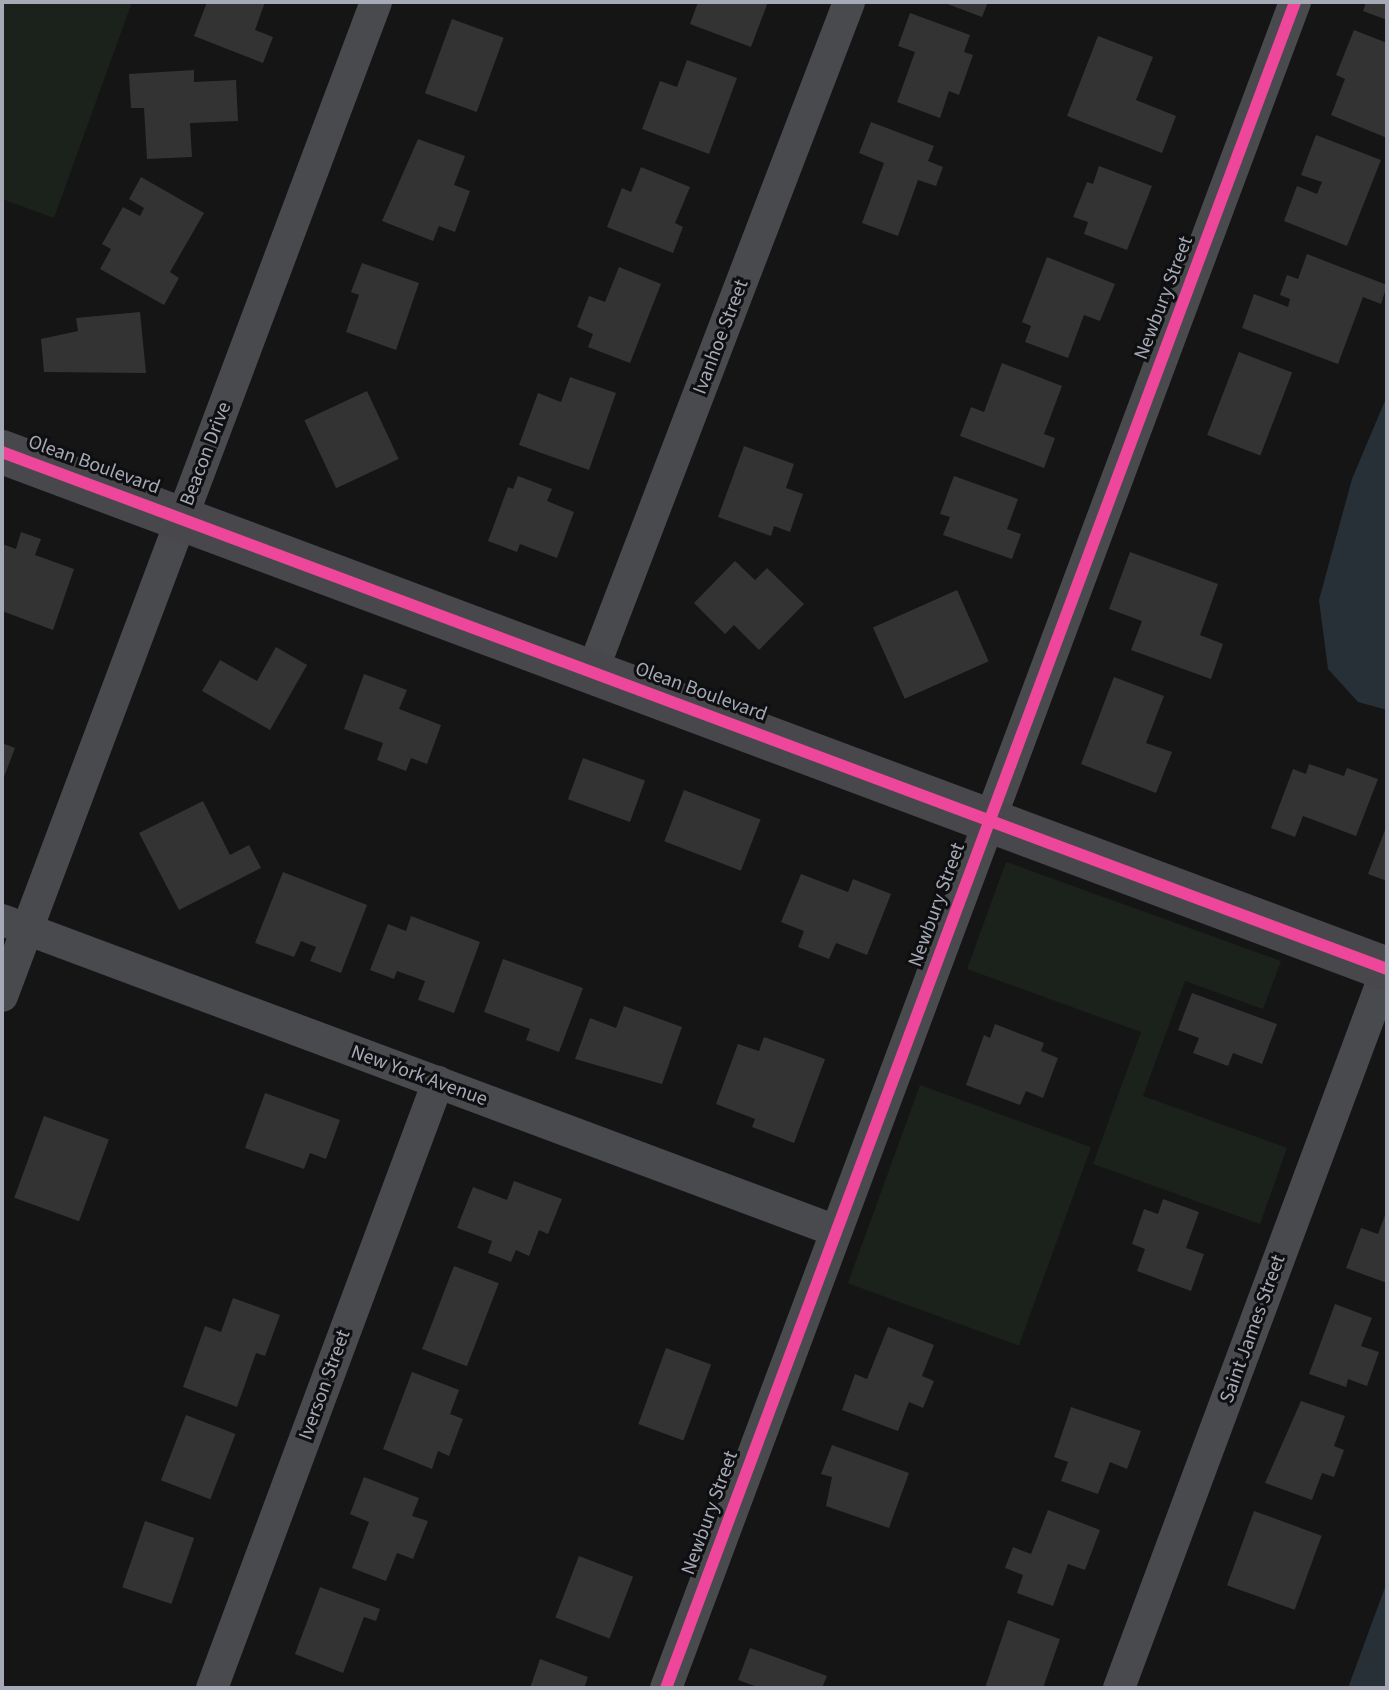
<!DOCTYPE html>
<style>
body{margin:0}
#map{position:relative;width:1389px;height:1690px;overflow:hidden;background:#151515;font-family:"Source Sans 3",sans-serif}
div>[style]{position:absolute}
.green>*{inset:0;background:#1b221c;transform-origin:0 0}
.water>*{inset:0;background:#283037}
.building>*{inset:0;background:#333334;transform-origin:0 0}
.street>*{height:32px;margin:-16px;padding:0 16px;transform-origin:16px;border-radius:16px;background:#494a4e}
.secondary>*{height:44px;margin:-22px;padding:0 22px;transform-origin:22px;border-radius:22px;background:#48484c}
.cycleway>*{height:12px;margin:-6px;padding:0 6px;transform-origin:6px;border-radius:6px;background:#ed469a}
span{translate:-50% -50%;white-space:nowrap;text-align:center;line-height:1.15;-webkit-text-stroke:6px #0f0f11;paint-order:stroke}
.street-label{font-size:20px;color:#a5aab6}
.frame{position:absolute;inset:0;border:4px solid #a5aab6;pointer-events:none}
</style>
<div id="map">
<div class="green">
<div style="clip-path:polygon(2px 2px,132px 2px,54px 218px,2px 199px)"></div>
<div style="clip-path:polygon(1006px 862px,1281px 961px,1263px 1009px,1185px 981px,1143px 1096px,1287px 1148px,1260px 1224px,1093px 1164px,1141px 1032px,967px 969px)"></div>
<div style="left:920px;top:1085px;width:182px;height:211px;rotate:20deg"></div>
</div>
<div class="water">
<div style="clip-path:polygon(1387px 396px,1387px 710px,1358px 702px,1328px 669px,1319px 600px,1352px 479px)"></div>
<div style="clip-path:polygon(1387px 1582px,1387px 1688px,1348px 1688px)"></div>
</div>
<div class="building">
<div style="clip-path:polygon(207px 2px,265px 2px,255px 30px,273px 37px,263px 63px,194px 36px)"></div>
<div style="clip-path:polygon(698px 2px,768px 2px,751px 47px,690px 24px)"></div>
<div style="clip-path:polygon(942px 2px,988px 2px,982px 17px)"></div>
<div style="clip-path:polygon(1366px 2px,1387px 2px,1387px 20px,1363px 11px)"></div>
<div style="clip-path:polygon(910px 13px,970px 35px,964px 52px,973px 55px,959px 95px,949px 91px,940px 118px,897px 102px,915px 52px,898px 46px)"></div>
<div style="left:452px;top:19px;width:55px;height:79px;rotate:20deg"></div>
<div style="clip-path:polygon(1354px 30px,1387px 43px,1387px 138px,1331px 115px,1345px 79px,1336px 75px)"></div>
<div style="clip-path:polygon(1098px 36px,1153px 57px,1136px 100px,1176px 116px,1162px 153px,1067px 116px)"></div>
<div style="clip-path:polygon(687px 60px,737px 78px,709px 154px,642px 129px,660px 81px,677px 87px)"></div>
<div style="clip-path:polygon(194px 70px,194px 82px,236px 80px,238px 121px,190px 123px,192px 157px,147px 159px,144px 108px,131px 108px,129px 74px)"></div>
<div style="clip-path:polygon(871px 122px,934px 146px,928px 161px,943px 167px,936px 186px,918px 180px,898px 236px,862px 223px,884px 163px,859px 153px)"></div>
<div style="clip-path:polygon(1316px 135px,1381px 160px,1347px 246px,1284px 221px,1297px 186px,1317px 194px,1322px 182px,1301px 175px)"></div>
<div style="clip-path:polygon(418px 139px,465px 156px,454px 185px,470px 191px,455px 232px,439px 226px,433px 241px,382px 221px)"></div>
<div style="clip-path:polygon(1099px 166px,1152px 186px,1127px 250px,1084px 234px,1088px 222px,1073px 217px,1087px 182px,1093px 184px)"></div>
<div style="clip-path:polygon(641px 167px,690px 187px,675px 223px,683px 227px,673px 253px,607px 227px,622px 188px,631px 192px)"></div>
<div style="clip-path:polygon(141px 177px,204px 213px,170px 272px,179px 278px,164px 305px,100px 269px,111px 249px,102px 244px,123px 207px,140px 216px,144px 208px,129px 199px)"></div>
<div style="clip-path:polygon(1307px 254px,1387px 285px,1381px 304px,1363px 297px,1338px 364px,1242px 328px,1254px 294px,1288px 307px,1290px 299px,1280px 295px,1287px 275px,1298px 279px)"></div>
<div style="clip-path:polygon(1047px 257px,1115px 284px,1100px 321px,1084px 315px,1068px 358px,1025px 342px,1031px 326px,1022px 322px)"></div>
<div style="clip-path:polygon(362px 263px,419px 283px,396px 350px,346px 332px,359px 295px,351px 292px)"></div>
<div style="clip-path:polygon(619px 267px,661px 284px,630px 363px,588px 347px,593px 334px,577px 327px,589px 296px,605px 302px)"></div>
<div style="clip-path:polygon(140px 312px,146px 373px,44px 372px,41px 339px,78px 331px,76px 318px)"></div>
<div style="left:1239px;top:352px;width:57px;height:89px;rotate:21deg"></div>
<div style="clip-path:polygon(1002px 363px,1062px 386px,1044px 434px,1055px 438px,1044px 468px,960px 436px,971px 407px,984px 412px)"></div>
<div style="clip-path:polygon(570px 377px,616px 393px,589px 470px,519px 445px,538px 393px,561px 402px)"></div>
<div style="left:367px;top:391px;width:75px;height:69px;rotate:65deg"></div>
<div style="clip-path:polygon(744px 446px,794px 464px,786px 488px,803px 494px,790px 532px,774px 526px,771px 536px,718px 517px)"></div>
<div style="clip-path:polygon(518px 476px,552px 489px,547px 501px,574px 512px,557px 558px,520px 544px,517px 552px,488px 541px,508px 487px,513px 489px)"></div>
<div style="clip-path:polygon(954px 476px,1018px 499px,1007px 529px,1021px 534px,1012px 559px,943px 535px,950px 517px,940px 514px)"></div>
<div style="clip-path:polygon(21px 532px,41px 539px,35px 555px,74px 569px,53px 630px,2px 611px,2px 544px,16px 549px)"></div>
<div style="clip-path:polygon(1130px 552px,1218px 584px,1200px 635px,1223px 644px,1211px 679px,1131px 650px,1142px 621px,1109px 609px)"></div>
<div style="clip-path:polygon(735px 561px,755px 580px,767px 568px,804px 604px,759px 650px,734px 625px,725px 634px,694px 603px)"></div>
<div style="left:957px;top:590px;width:78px;height:92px;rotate:66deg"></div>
<div style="clip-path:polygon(276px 647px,307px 665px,270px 730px,202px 691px,220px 660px,257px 681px)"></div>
<div style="clip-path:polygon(364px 674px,407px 690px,399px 709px,441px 725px,427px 764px,411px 758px,406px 771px,377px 760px,383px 743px,344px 729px)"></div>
<div style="clip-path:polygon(1114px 677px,1164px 696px,1146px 743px,1172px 752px,1156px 793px,1081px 764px)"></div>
<div style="clip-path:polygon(2px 743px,15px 748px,2px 782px)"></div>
<div style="left:583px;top:758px;width:66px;height:44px;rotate:20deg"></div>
<div style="clip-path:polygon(1309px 764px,1344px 776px,1347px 768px,1378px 779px,1356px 836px,1303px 816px,1295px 837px,1271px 828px,1293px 769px,1306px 774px)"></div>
<div style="left:684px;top:790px;width:82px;height:55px;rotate:21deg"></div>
<div style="clip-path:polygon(203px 801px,230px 855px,249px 845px,261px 868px,179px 910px,139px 833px)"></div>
<div style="clip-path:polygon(1387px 825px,1387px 881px,1368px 874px)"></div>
<div style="clip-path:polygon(283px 872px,367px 905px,341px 973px,310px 961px,316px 947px,301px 941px,294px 957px,255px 943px)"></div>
<div style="clip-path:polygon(801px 874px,848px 892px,853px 879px,891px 894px,867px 955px,836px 943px,829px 959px,798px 947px,804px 931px,781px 922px)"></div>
<div style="clip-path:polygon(411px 916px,480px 942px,454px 1013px,418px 1000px,425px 981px,397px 971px,394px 979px,370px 970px,388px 924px,406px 931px)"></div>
<div style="clip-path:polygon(503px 959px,583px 988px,559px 1052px,526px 1040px,530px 1029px,484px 1012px)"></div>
<div style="clip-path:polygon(1192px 993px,1277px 1024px,1262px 1064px,1233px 1053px,1228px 1066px,1193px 1053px,1199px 1038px,1178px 1030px)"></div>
<div style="clip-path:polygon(624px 1006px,682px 1027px,662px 1084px,575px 1059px,590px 1018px,616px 1028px)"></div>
<div style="clip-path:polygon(995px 1024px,1044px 1043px,1041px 1051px,1058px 1058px,1043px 1098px,1026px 1091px,1020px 1105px,966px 1085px,984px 1035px,990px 1038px)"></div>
<div style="clip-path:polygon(764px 1037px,825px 1059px,794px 1143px,752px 1127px,755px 1119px,716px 1104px,738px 1044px,759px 1051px)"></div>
<div style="clip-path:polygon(265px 1093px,340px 1120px,326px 1159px,310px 1153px,304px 1169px,245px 1148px)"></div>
<div style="left:44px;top:1116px;width:69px;height:87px;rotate:20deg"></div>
<div style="clip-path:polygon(514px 1181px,562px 1199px,548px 1234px,539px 1230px,529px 1256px,516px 1250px,511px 1262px,488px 1253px,492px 1241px,457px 1228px,473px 1187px,507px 1200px)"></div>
<div style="clip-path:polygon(1163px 1199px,1199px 1212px,1186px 1248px,1204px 1254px,1191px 1291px,1137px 1271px,1145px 1249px,1132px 1244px,1144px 1209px,1158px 1214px)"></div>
<div style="clip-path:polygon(1387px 1210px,1387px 1283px,1346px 1268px,1361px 1228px,1378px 1234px)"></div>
<div style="left:454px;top:1266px;width:48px;height:89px;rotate:21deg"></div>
<div style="clip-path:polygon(233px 1298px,280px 1315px,265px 1356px,256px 1353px,237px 1407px,183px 1387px,205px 1326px,221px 1332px)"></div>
<div style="clip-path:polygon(1335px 1304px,1372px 1318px,1361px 1346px,1379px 1352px,1367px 1386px,1348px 1379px,1346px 1387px,1309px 1374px)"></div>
<div style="clip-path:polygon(888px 1327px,934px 1345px,922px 1376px,934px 1381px,923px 1408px,909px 1402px,898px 1431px,842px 1410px,855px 1374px,867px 1379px)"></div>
<div style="left:666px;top:1348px;width:48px;height:81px;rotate:20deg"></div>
<div style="clip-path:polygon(412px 1372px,459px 1390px,450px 1414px,463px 1419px,449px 1456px,438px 1451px,432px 1469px,383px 1449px)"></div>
<div style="clip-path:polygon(1301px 1401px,1345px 1416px,1334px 1446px,1344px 1450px,1334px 1477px,1322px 1473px,1312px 1500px,1265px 1483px)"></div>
<div style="clip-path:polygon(1071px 1407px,1141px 1431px,1127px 1469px,1110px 1462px,1098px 1494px,1061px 1481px,1068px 1462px,1054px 1457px)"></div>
<div style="left:186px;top:1415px;width:53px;height:70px;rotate:21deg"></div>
<div style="clip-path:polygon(832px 1445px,909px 1473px,889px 1528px,826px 1506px,832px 1477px,821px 1474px)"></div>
<div style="clip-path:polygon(364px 1477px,419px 1498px,412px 1516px,428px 1521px,413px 1559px,397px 1553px,386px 1581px,352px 1568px,369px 1522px,350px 1514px)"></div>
<div style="clip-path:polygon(1048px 1510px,1100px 1530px,1085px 1570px,1068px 1564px,1053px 1606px,1017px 1593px,1023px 1575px,1005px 1568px,1013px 1547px,1031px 1554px)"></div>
<div style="left:1254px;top:1511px;width:72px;height:79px;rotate:20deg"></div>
<div style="left:145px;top:1521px;width:52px;height:70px;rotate:19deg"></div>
<div style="left:579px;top:1556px;width:58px;height:66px;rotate:21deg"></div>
<div style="clip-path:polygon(320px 1587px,380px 1609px,376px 1621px,364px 1617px,343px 1673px,295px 1654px)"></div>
<div style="clip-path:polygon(1008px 1620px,1060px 1639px,1043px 1688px,985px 1688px)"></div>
<div style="clip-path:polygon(750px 1648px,827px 1676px,822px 1688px,760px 1688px,738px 1680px)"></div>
<div style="clip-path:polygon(540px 1659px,588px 1677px,584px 1688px,530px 1688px)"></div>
</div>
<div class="street">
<div style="left:592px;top:672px;width:718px;rotate:-69.01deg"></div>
<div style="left:2px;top:920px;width:890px;rotate:20.45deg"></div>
<div style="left:2px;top:996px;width:1062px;rotate:-69.38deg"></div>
<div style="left:212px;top:1688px;width:647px;rotate:-69.55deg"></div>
<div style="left:666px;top:1688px;width:1800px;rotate:-69.54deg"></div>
<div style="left:1119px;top:1688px;width:767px;rotate:-69.56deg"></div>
</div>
<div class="secondary">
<div style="left:2px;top:452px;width:1478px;rotate:20.47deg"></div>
</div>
<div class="cycleway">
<div style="left:2px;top:452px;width:1478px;rotate:20.47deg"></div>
<div style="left:666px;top:1688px;width:1800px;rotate:-69.54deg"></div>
</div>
<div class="street-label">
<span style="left:1164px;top:298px;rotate:-69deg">Newbury Street</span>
<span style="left:721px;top:337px;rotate:-69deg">Ivanhoe Street</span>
<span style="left:206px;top:454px;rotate:-69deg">Beacon Drive</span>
<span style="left:94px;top:465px;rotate:20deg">Olean Boulevard</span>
<span style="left:701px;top:692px;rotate:20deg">Olean Boulevard</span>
<span style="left:937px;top:905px;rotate:-70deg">Newbury Street</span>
<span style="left:419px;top:1076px;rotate:20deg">New York Avenue</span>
<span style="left:1253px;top:1329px;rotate:-70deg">Saint James Street</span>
<span style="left:325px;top:1385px;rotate:-70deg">Iverson Street</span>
<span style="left:710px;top:1513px;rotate:-70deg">Newbury Street</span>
</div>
<div class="frame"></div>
</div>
